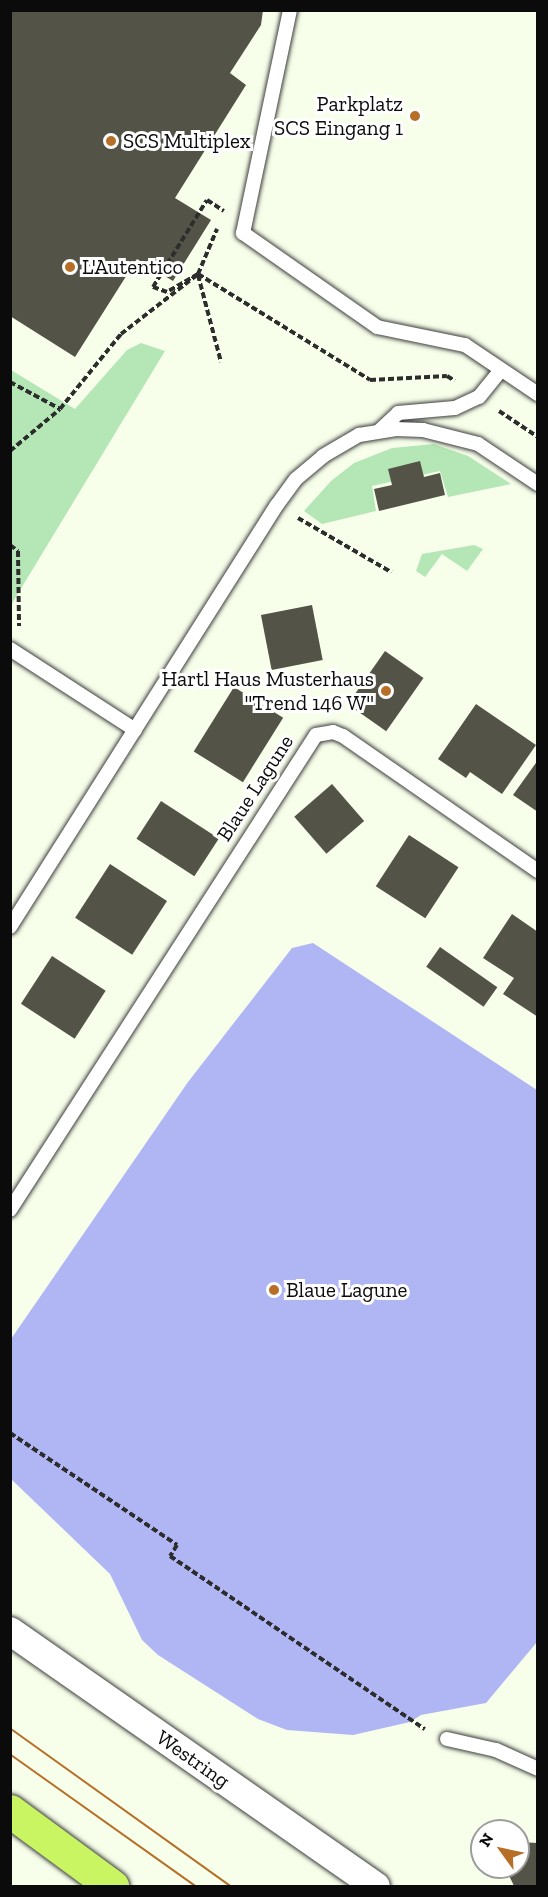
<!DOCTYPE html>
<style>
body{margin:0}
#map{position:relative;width:548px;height:1897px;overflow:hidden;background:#f7ffea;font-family:"Zilla Slab",serif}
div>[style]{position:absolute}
.green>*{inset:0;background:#b5e7b6}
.water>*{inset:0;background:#b0b6f4}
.building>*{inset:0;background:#535348;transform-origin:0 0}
.path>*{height:4px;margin-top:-2px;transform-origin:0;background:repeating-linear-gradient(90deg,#2d2d2d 0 6px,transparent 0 9px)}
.roads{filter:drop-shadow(0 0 2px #3e3e3e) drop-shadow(0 0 2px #3e3e3e)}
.lane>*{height:14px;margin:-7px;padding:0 7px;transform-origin:7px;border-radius:7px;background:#fff}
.street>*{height:28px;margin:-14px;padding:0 14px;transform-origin:14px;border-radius:14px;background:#fff}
.primary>*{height:33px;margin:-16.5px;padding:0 16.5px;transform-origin:16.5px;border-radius:16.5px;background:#c9f563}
.tram>*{height:1.5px;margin:-0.75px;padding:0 0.75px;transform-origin:0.75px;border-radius:0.75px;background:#b76e27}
.dots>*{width:16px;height:16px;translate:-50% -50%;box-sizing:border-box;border:3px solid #fff;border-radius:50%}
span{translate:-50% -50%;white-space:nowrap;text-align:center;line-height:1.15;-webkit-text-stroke:6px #fff;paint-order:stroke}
.poi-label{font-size:21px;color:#0b0b0b}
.right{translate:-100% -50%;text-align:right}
.left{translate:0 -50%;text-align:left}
.street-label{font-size:21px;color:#0b0b0b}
.frame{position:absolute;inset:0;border:12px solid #0b0b0b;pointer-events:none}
.north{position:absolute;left:470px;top:1819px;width:60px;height:60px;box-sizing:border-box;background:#fff;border:2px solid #9d9d9d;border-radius:50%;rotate:303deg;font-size:16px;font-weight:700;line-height:24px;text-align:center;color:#0b0b0b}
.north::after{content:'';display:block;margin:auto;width:21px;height:27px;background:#b76e27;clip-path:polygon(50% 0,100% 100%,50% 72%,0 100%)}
</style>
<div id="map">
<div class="green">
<div style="clip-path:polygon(141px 343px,165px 351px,11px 605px,11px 370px,75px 409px,127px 350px)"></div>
<div style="clip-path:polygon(434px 444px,468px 456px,511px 484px,448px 497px,440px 471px,372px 486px,376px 511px,322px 524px,304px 511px,331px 481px,354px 463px,392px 448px)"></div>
<div style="clip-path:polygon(474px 545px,483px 549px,467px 571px,442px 554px,425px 577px,416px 571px,422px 554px)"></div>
</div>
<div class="water">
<div style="clip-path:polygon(313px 943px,537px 1090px,537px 1642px,486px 1703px,421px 1715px,410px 1722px,353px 1735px,287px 1730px,258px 1719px,158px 1655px,142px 1640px,110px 1574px,11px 1479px,11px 1339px,188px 1082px,292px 948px)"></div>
</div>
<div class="building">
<div style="clip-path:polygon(10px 10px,263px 10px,261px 25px,230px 73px,246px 85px,175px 198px,211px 220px,173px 281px,137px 259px,75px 357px,10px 316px)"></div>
<div style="clip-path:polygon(420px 461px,424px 477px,440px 473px,445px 495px,379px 511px,374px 489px,392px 485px,388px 469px)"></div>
<div style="left:312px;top:605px;width:56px;height:52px;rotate:79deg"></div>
<div style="left:385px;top:651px;width:47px;height:65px;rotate:35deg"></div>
<div style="left:234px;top:687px;width:58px;height:76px;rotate:32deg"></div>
<div style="clip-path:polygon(476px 704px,536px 745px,502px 794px,470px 772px,466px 778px,438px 759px)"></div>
<div style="clip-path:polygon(538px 760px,538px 812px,513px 795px)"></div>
<div style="left:332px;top:784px;width:49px;height:50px;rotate:49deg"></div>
<div style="left:161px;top:801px;width:69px;height:45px;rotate:33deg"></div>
<div style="left:409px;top:835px;width:59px;height:61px;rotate:33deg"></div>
<div style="left:110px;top:864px;width:68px;height:64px;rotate:33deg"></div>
<div style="clip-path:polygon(512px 914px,538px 932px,538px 1017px,503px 994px,514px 978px,483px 958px)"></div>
<div style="left:440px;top:947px;width:70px;height:24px;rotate:35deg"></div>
<div style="left:52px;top:956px;width:64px;height:57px;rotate:33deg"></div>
<div style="clip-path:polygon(518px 1842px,538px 1843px,538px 1886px,514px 1886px,505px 1867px,518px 1867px)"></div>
</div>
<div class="path">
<div style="left:198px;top:274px;width:36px;rotate:150deg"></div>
<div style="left:167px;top:292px;width:15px;rotate:-160deg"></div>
<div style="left:153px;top:287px;width:102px;rotate:-58.2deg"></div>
<div style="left:207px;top:200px;width:20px;rotate:33deg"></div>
<div style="left:198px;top:274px;width:202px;rotate:31.6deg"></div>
<div style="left:370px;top:380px;width:77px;rotate:-3deg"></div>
<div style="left:447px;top:376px;width:9px;rotate:32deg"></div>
<div style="left:198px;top:275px;width:90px;rotate:75.2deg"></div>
<div style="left:10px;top:382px;width:57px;rotate:28.4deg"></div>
<div style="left:60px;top:409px;width:97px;rotate:-50.9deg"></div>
<div style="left:121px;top:334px;width:98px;rotate:-37.9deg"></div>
<div style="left:198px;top:274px;width:49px;rotate:-67.1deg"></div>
<div style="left:499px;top:411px;width:47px;rotate:33.7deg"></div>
<div style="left:10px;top:451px;width:65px;rotate:-40deg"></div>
<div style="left:298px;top:518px;width:108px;rotate:30.1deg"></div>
<div style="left:10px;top:545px;width:10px;rotate:37deg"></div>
<div style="left:18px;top:551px;width:75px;rotate:89.2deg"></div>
<div style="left:10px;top:1433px;width:201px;rotate:33.8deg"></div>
<div style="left:177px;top:1545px;width:13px;rotate:122deg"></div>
<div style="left:170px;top:1556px;width:308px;rotate:34.2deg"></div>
</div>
<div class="roads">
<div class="lane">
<div style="left:290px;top:10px;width:228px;rotate:101.9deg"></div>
<div style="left:243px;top:233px;width:164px;rotate:35deg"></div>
<div style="left:377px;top:327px;width:90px;rotate:11.6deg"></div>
<div style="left:465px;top:345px;width:88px;rotate:33.9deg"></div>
<div style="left:379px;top:431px;width:26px;rotate:-43deg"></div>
<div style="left:398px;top:413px;width:57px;rotate:-5deg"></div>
<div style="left:455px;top:408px;width:26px;rotate:-25deg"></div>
<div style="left:479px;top:397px;width:35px;rotate:-51deg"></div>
<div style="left:10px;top:649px;width:149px;rotate:32.9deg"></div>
<div style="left:10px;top:927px;width:499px;rotate:-57.7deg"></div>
<div style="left:277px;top:505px;width:32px;rotate:-54deg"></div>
<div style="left:296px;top:479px;width:35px;rotate:-40deg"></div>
<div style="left:323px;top:456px;width:42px;rotate:-30.3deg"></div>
<div style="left:359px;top:435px;width:36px;rotate:-9deg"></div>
<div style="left:395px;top:429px;width:28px;rotate:2deg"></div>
<div style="left:423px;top:430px;width:57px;rotate:14.3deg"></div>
<div style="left:478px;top:444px;width:72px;rotate:33.7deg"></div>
<div style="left:10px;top:1210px;width:565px;rotate:-57.21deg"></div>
<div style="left:316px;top:735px;width:17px;rotate:-10deg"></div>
<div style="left:333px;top:732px;width:11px;rotate:22deg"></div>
<div style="left:343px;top:736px;width:237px;rotate:34.7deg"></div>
<div style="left:447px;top:1739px;width:50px;rotate:12.7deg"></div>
<div style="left:496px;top:1750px;width:46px;rotate:24.3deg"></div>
</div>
<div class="street">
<div style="left:10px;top:1631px;width:446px;rotate:34.9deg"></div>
</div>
<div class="primary">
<div style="left:10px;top:1811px;width:127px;rotate:36.3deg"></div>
</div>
</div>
<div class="tram">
<div style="left:10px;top:1728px;width:272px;rotate:35.6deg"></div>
<div style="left:10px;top:1754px;width:228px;rotate:35.4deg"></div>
</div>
<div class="dots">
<div style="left:415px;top:116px;background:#b76e27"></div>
<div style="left:111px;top:141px;background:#b76e27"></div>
<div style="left:70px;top:267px;background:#b76e27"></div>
<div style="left:386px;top:691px;background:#b76e27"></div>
<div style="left:274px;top:1290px;background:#b76e27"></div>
</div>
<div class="poi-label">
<span class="right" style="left:403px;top:116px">Parkplatz<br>SCS Eingang 1</span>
<span class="left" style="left:123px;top:141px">SCS Multiplex</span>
<span class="left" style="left:82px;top:267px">L'Autentico</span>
<span class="right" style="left:374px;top:691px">Hartl Haus Musterhaus<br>"Trend 146 W"</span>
<span class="left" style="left:286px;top:1290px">Blaue Lagune</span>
</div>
<div class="street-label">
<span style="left:255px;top:788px;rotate:-57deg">Blaue Lagune</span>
<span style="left:193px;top:1759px;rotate:35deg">Westring</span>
</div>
<div class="frame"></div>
<div class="north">N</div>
</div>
